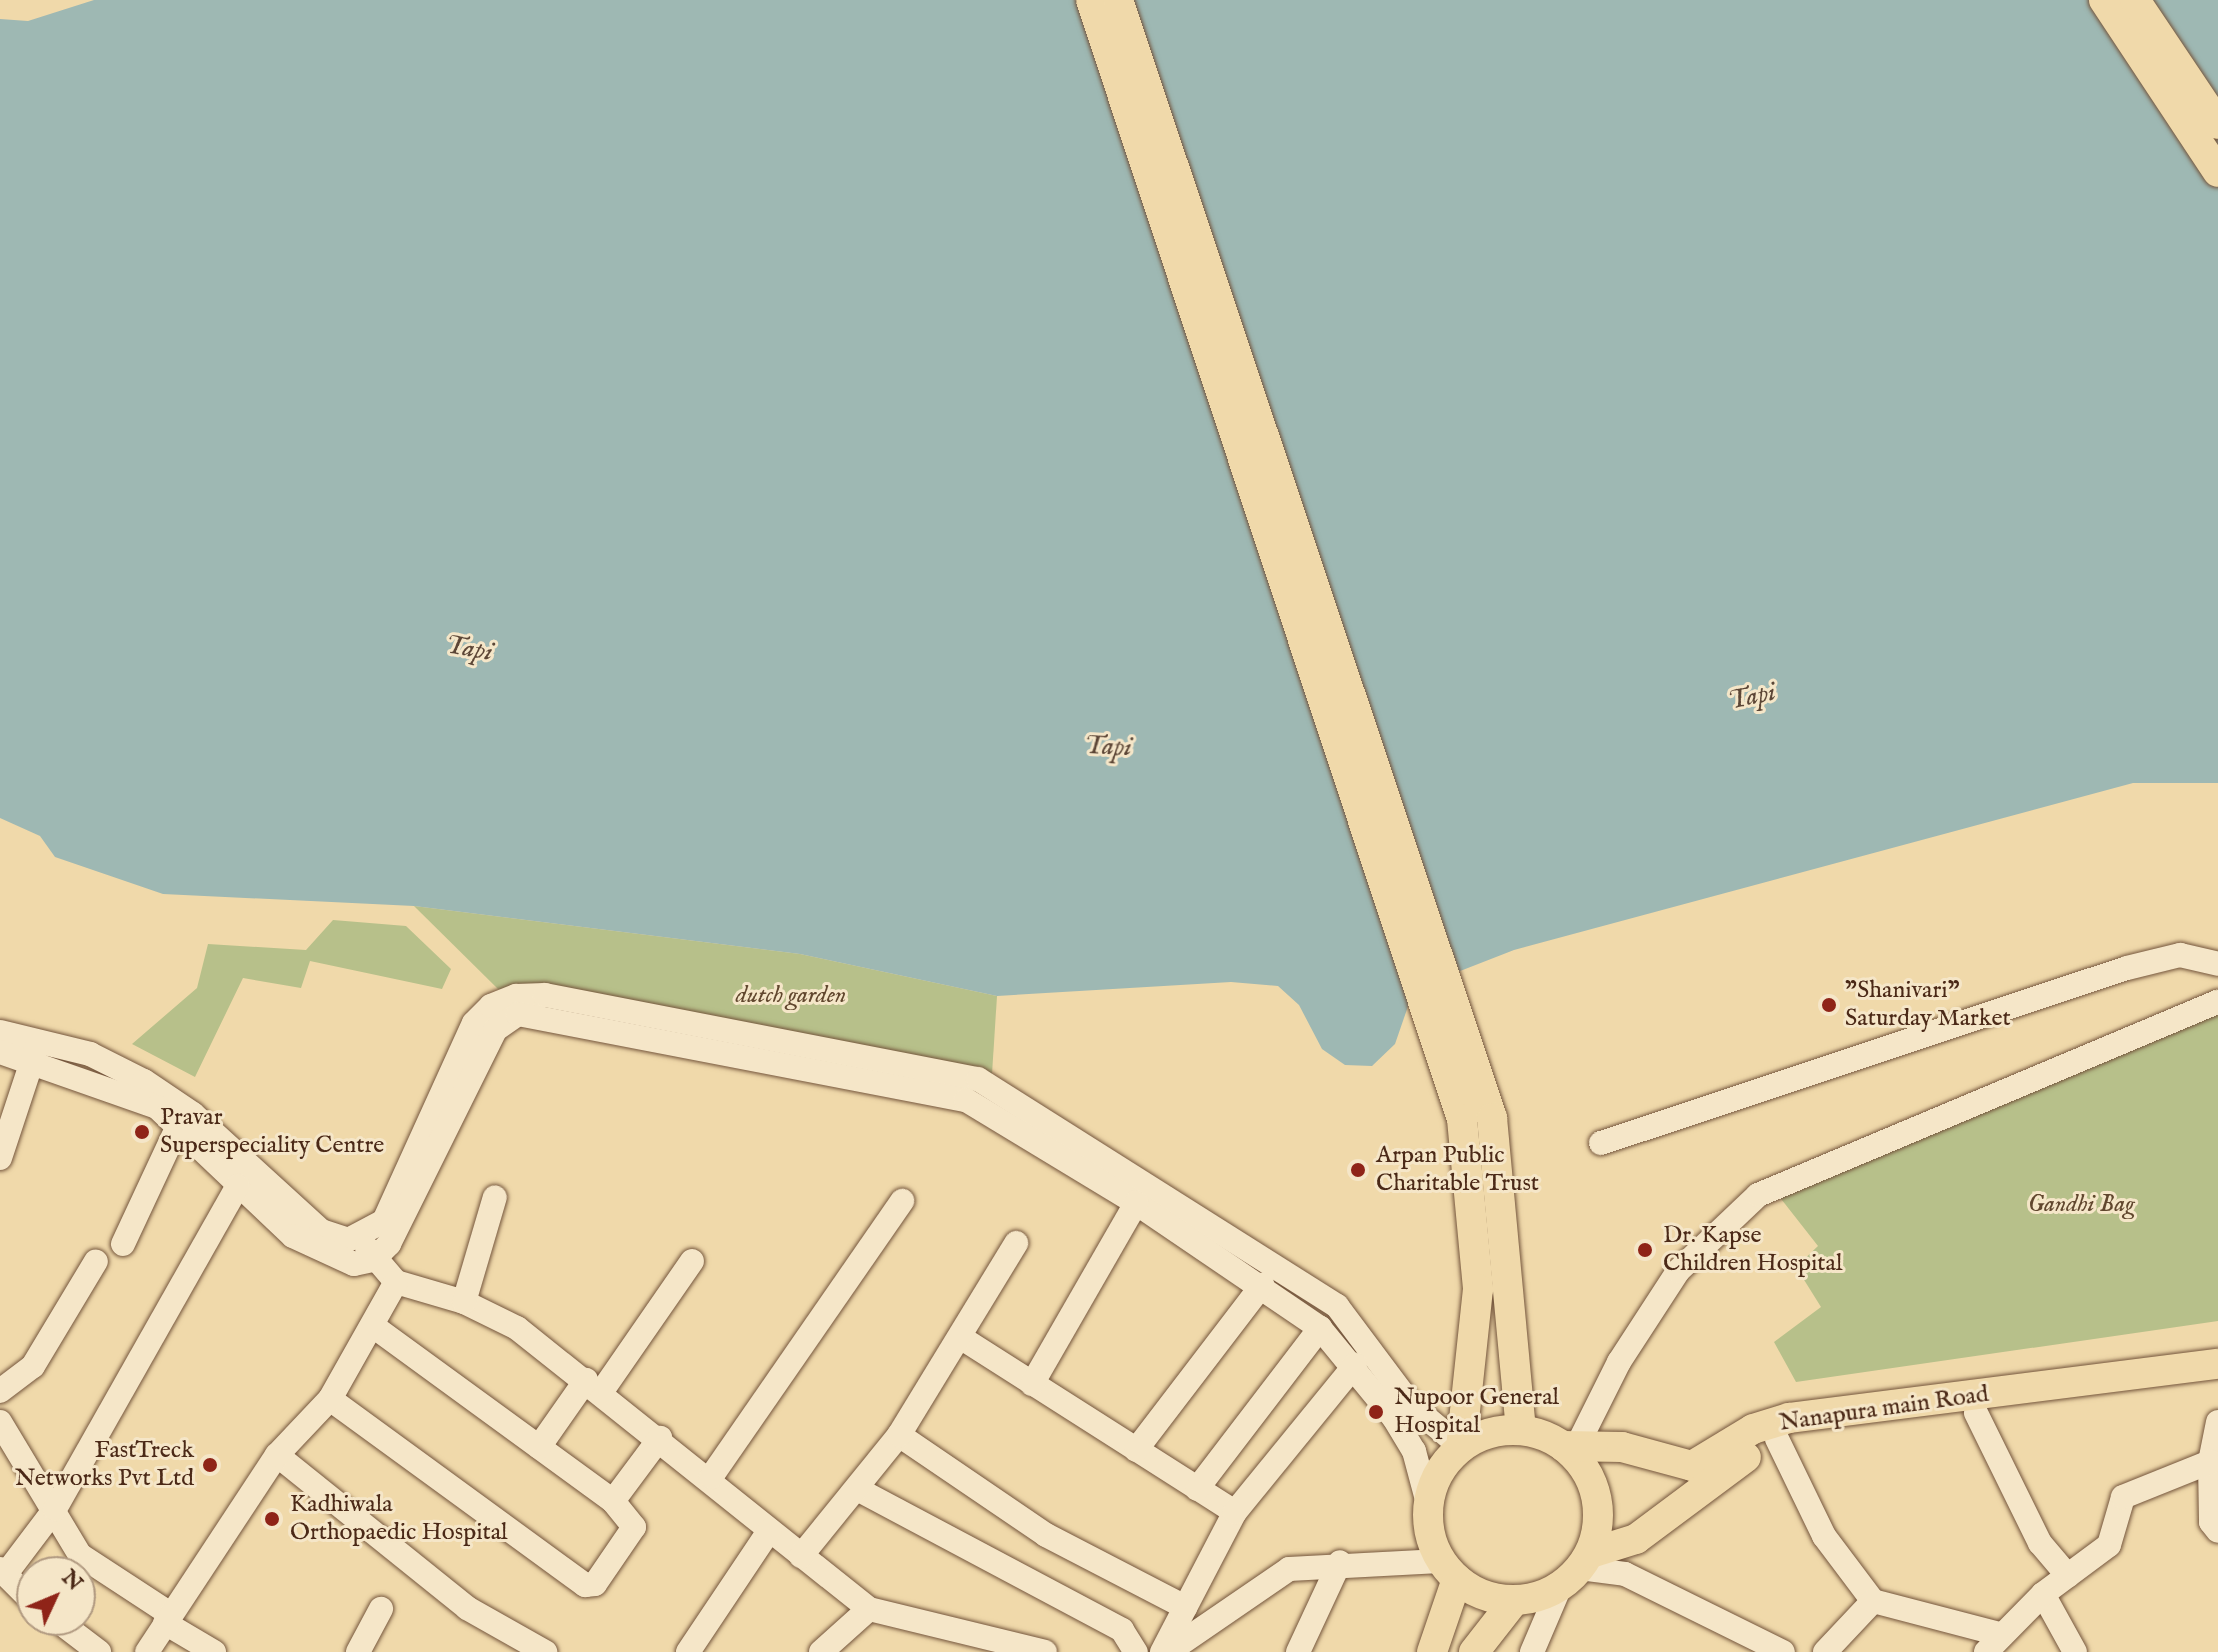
<!DOCTYPE html>
<style>
body{margin:0}
#map{position:relative;width:2218px;height:1652px;overflow:hidden;background:#f0d9aa;font-family:"IM FELL English",serif}
div>[style]{position:absolute}
.green>*{inset:0;background:#b7c08a}
.water>*{inset:0;background:#9eb8b3}
.roads{filter:drop-shadow(0 0 2px #74553c) drop-shadow(0 0 2px #74553c)}
.minor>*{height:24px;margin:-12px;padding:0 12px;transform-origin:12px;border-radius:12px;background:#f5e6c8}
.major>*{height:30px;margin:-15px;padding:0 15px;transform-origin:15px;border-radius:15px;background:#f0d9aa}
.major>.ring{margin:-15px;padding:0;box-sizing:content-box;background:none;border:30px solid #f0d9aa;border-radius:50%}
.dots>*{width:22px;height:22px;translate:-50% -50%;box-sizing:border-box;border:4px solid #f5e6c8;border-radius:50%}
span{translate:-50% -50%;white-space:nowrap;text-align:center;line-height:1.15;-webkit-text-stroke:6px #f5e6c8;paint-order:stroke}
.poi-label{font-size:24px;color:#4b2917}
.left{translate:0 -50%;text-align:left}
.right{translate:-100% -50%;text-align:right}
.park-label{font-size:24px;color:#61472e;font-style:italic}
.street-label{font-size:24px;color:#4b2917}
.water-label{font-size:26px;color:#5c4636;font-style:italic}
.north{position:absolute;left:16px;top:1556px;width:80px;height:80px;box-sizing:border-box;background:#f5e6c8;border:2px solid #b19a81;border-radius:50%;rotate:46deg;font-size:22px;font-weight:700;line-height:32px;text-align:center;color:#4b2917}
.north::after{content:'';display:block;margin:auto;width:28px;height:36px;background:#8f2418;clip-path:polygon(50% 0,100% 100%,50% 72%,0 100%)}
</style>
<div id="map">
<div class="green">
<div style="clip-path:polygon(414px 906px,800px 954px,997px 996px,992px 1074px,498px 989px)"></div>
<div style="clip-path:polygon(333px 920px,406px 926px,451px 969px,442px 989px,310px 961px,301px 988px,243px 978px,195px 1077px,132px 1044px,197px 988px,208px 944px,306px 950px)"></div>
<div style="clip-path:polygon(2218px 1004px,2218px 1321px,1796px 1382px,1774px 1342px,1821px 1307px,1796px 1267px,1818px 1246px,1778px 1195px)"></div>
</div>
<div class="water">
<div style="clip-path:polygon(94px 0,2218px 0,2218px 783px,2133px 783px,1514px 950px,1414px 989px,1395px 1044px,1372px 1066px,1345px 1065px,1322px 1049px,1299px 1005px,1278px 986px,1231px 982px,997px 996px,800px 954px,414px 906px,163px 894px,55px 857px,40px 836px,0 818px,0 19px,28px 21px)"></div>
</div>
<div class="roads">
<div class="minor">
<div style="left:0;top:1032px;width:93px;rotate:13.7deg"></div>
<div style="left:90px;top:1054px;width:60px;rotate:26.6deg"></div>
<div style="left:144px;top:1081px;width:59px;rotate:34deg"></div>
<div style="left:193px;top:1114px;width:173px;rotate:42.4deg"></div>
<div style="left:321px;top:1231px;width:28px;rotate:18deg"></div>
<div style="left:348px;top:1240px;width:41px;rotate:-27.8deg"></div>
<div style="left:384px;top:1221px;width:217px;rotate:-65.6deg"></div>
<div style="left:474px;top:1023px;width:24px;rotate:-45deg"></div>
<div style="left:491px;top:1006px;width:27px;rotate:-22deg"></div>
<div style="left:516px;top:996px;width:29px;rotate:-2deg"></div>
<div style="left:545px;top:995px;width:441px;rotate:11deg"></div>
<div style="left:978px;top:1079px;width:425px;rotate:32.3deg"></div>
<div style="left:1337px;top:1306px;width:124px;rotate:53.2deg"></div>
<div style="left:1411px;top:1405px;width:65px;rotate:40deg"></div>
<div style="left:0;top:1052px;width:166px;rotate:19.3deg"></div>
<div style="left:157px;top:1107px;width:187px;rotate:43.5deg"></div>
<div style="left:293px;top:1236px;width:67px;rotate:24.7deg"></div>
<div style="left:354px;top:1264px;width:19px;rotate:-12deg"></div>
<div style="left:373px;top:1260px;width:23px;rotate:-45deg"></div>
<div style="left:389px;top:1244px;width:239px;rotate:-63.6deg"></div>
<div style="left:495px;top:1030px;width:28px;rotate:-35deg"></div>
<div style="left:518px;top:1014px;width:456px;rotate:10.9deg"></div>
<div style="left:966px;top:1100px;width:199px;rotate:31.2deg"></div>
<div style="left:1136px;top:1203px;width:222px;rotate:34.2deg"></div>
<div style="left:1320px;top:1328px;width:117px;rotate:50.6deg"></div>
<div style="left:1394px;top:1418px;width:39px;rotate:59deg"></div>
<div style="left:1414px;top:1451px;width:58px;rotate:75deg"></div>
<div style="left:1601px;top:1143px;width:554px;rotate:-18.4deg"></div>
<div style="left:2127px;top:968px;width:55px;rotate:-13.8deg"></div>
<div style="left:2180px;top:955px;width:39px;rotate:13deg"></div>
<div style="left:0;top:1158px;width:118px;rotate:-71.7deg"></div>
<div style="left:123px;top:1244px;width:132px;rotate:-65deg"></div>
<div style="left:367px;top:1248px;width:45px;rotate:49.5deg"></div>
<div style="left:396px;top:1282px;width:71px;rotate:16.4deg"></div>
<div style="left:464px;top:1302px;width:59px;rotate:26.1deg"></div>
<div style="left:517px;top:1328px;width:450px;rotate:38.6deg"></div>
<div style="left:869px;top:1609px;width:181px;rotate:13.7deg"></div>
<div style="left:464px;top:1302px;width:109px;rotate:-73.6deg"></div>
<div style="left:960px;top:1337px;width:326px;rotate:32.5deg"></div>
<div style="left:1032px;top:1384px;width:209px;rotate:-60.1deg"></div>
<div style="left:0;top:1391px;width:41px;rotate:-37.1deg"></div>
<div style="left:33px;top:1366px;width:122px;rotate:-59deg"></div>
<div style="left:602px;top:1391px;width:158px;rotate:-55.3deg"></div>
<div style="left:330px;top:1399px;width:316px;rotate:36.1deg"></div>
<div style="left:585px;top:1585px;width:10px;rotate:-6deg"></div>
<div style="left:595px;top:1584px;width:69px;rotate:-55.6deg"></div>
<div style="left:634px;top:1527px;width:33px;rotate:-129deg"></div>
<div style="left:613px;top:1501px;width:296px;rotate:-143.9deg"></div>
<div style="left:1976px;top:1413px;width:145px;rotate:63.8deg"></div>
<div style="left:2040px;top:1543px;width:43px;rotate:49.7deg"></div>
<div style="left:0;top:1422px;width:155px;rotate:59deg"></div>
<div style="left:80px;top:1555px;width:108px;rotate:33.2deg"></div>
<div style="left:2218px;top:1422px;width:41px;rotate:101.3deg"></div>
<div style="left:2210px;top:1462px;width:60px;rotate:89deg"></div>
<div style="left:2211px;top:1522px;width:11px;rotate:52deg"></div>
<div style="left:899px;top:1435px;width:178px;rotate:34.2deg"></div>
<div style="left:1046px;top:1535px;width:157px;rotate:27.4deg"></div>
<div style="left:1777px;top:1439px;width:108px;rotate:64.1deg"></div>
<div style="left:1824px;top:1536px;width:81px;rotate:53deg"></div>
<div style="left:1578px;top:1444px;width:92px;rotate:-63.4deg"></div>
<div style="left:1619px;top:1362px;width:108px;rotate:-57deg"></div>
<div style="left:1678px;top:1271px;width:110px;rotate:-43.5deg"></div>
<div style="left:1758px;top:1195px;width:499px;rotate:-22.8deg"></div>
<div style="left:539px;top:1447px;width:82px;rotate:-55deg"></div>
<div style="left:1136px;top:1450px;width:208px;rotate:-52.6deg"></div>
<div style="left:277px;top:1455px;width:244px;rotate:38.8deg"></div>
<div style="left:467px;top:1608px;width:90px;rotate:29.4deg"></div>
<div style="left:711px;top:1477px;width:336px;rotate:-55.3deg"></div>
<div style="left:1197px;top:1489px;width:203px;rotate:-52.6deg"></div>
<div style="left:859px;top:1490px;width:298px;rotate:28deg"></div>
<div style="left:1122px;top:1630px;width:26px;rotate:58deg"></div>
<div style="left:613px;top:1501px;width:79px;rotate:-53.3deg"></div>
<div style="left:801px;top:1556px;width:156px;rotate:-51deg"></div>
<div style="left:899px;top:1435px;width:225px;rotate:-58.6deg"></div>
<div style="left:1580px;top:1568px;width:45px;rotate:7.6deg"></div>
<div style="left:1625px;top:1574px;width:176px;rotate:26.3deg"></div>
<div style="left:0;top:1569px;width:45px;rotate:45deg"></div>
<div style="left:5px;top:1575px;width:83px;rotate:-52.9deg"></div>
<div style="left:55px;top:1509px;width:371px;rotate:-60.5deg"></div>
<div style="left:2043px;top:1594px;width:66px;rotate:61.1deg"></div>
<div style="left:57px;top:1620px;width:53px;rotate:37.3deg"></div>
<div style="left:165px;top:1623px;width:57px;rotate:30.6deg"></div>
<div style="left:147px;top:1652px;width:236px;rotate:-56.6deg"></div>
<div style="left:277px;top:1455px;width:77px;rotate:-46.6deg"></div>
<div style="left:330px;top:1399px;width:134px;rotate:-60.6deg"></div>
<div style="left:358px;top:1652px;width:49px;rotate:-61.9deg"></div>
<div style="left:688px;top:1652px;width:146px;rotate:-56.2deg"></div>
<div style="left:821px;top:1652px;width:64px;rotate:-41.9deg"></div>
<div style="left:1162px;top:1652px;width:158px;rotate:-62.5deg"></div>
<div style="left:1235px;top:1512px;width:190px;rotate:-50.8deg"></div>
<div style="left:1168px;top:1652px;width:147px;rotate:-34.4deg"></div>
<div style="left:1289px;top:1569px;width:151px;rotate:-3deg"></div>
<div style="left:1298px;top:1652px;width:99px;rotate:-65deg"></div>
<div style="left:1532px;top:1652px;width:69px;rotate:-66.8deg"></div>
<div style="left:1825px;top:1652px;width:70px;rotate:-46.7deg"></div>
<div style="left:1873px;top:1601px;width:131px;rotate:14.6deg"></div>
<div style="left:1986px;top:1652px;width:81px;rotate:-45.5deg"></div>
<div style="left:2043px;top:1594px;width:82px;rotate:-36.6deg"></div>
<div style="left:2109px;top:1545px;width:50px;rotate:-73.7deg"></div>
<div style="left:2123px;top:1497px;width:94px;rotate:-21.9deg"></div>
</div>
<div class="major">
<div style="left:1091px;top:0;width:1179px;rotate:71.66deg"></div>
<div style="left:1462px;top:1119px;width:171px;rotate:84.6deg"></div>
<div style="left:1478px;top:1289px;width:159px;rotate:96.1deg"></div>
<div style="left:1118px;top:0;width:1179px;rotate:71.5deg"></div>
<div style="left:1492px;top:1118px;width:313px;rotate:84.7deg"></div>
<div style="left:2104px;top:0;width:206px;rotate:56.5deg"></div>
<div style="left:2135px;top:0;width:149px;rotate:56.2deg"></div>
<div class="ring" style="left:1428px;top:1430px;width:140px;height:140px"></div>
<div style="left:1563px;top:1446px;width:59px;rotate:1deg"></div>
<div style="left:1622px;top:1447px;width:73px;rotate:15.2deg"></div>
<div style="left:1692px;top:1466px;width:71px;rotate:-31.2deg"></div>
<div style="left:1753px;top:1429px;width:38px;rotate:-17deg"></div>
<div style="left:1789px;top:1418px;width:432px;rotate:-7.2deg"></div>
<div style="left:1591px;top:1553px;width:47px;rotate:-17.3deg"></div>
<div style="left:1636px;top:1539px;width:137px;rotate:-36.7deg"></div>
<div style="left:1432px;top:1652px;width:77px;rotate:-71.1deg"></div>
<div style="left:1474px;top:1652px;width:65px;rotate:-51.9deg"></div>
</div>
</div>
<div class="dots">
<div style="left:1829px;top:1005px;background:#8f2418"></div>
<div style="left:142px;top:1132px;background:#8f2418"></div>
<div style="left:1358px;top:1170px;background:#8f2418"></div>
<div style="left:1645px;top:1250px;background:#8f2418"></div>
<div style="left:1376px;top:1412px;background:#8f2418"></div>
<div style="left:210px;top:1465px;background:#8f2418"></div>
<div style="left:272px;top:1519px;background:#8f2418"></div>
</div>
<div class="poi-label">
<span class="left" style="left:1845px;top:1005px">"Shanivari"<br>Saturday Market</span>
<span class="left" style="left:160px;top:1132px">Pravar<br>Superspeciality Centre</span>
<span class="left" style="left:1376px;top:1170px">Arpan Public<br>Charitable Trust</span>
<span class="left" style="left:1663px;top:1250px">Dr. Kapse<br>Children Hospital</span>
<span class="left" style="left:1394px;top:1412px">Nupoor General<br>Hospital</span>
<span class="right" style="left:194px;top:1465px">FastTreck<br>Networks Pvt Ltd</span>
<span class="left" style="left:290px;top:1519px">Kadhiwala<br>Orthopaedic Hospital</span>
</div>
<div class="park-label">
<span style="left:791px;top:996px">dutch garden</span>
<span style="left:2081px;top:1205px">Gandhi Bag</span>
</div>
<div class="street-label">
<span style="left:1884px;top:1409px;rotate:-8deg">Nanapura main Road</span>
</div>
<div class="water-label">
<span style="left:469px;top:649px;rotate:10deg">Tapi</span>
<span style="left:1752px;top:697px;rotate:-12deg">Tapi</span>
<span style="left:1108px;top:747px;rotate:3deg">Tapi</span>
</div>
<div class="north">N</div>
</div>
